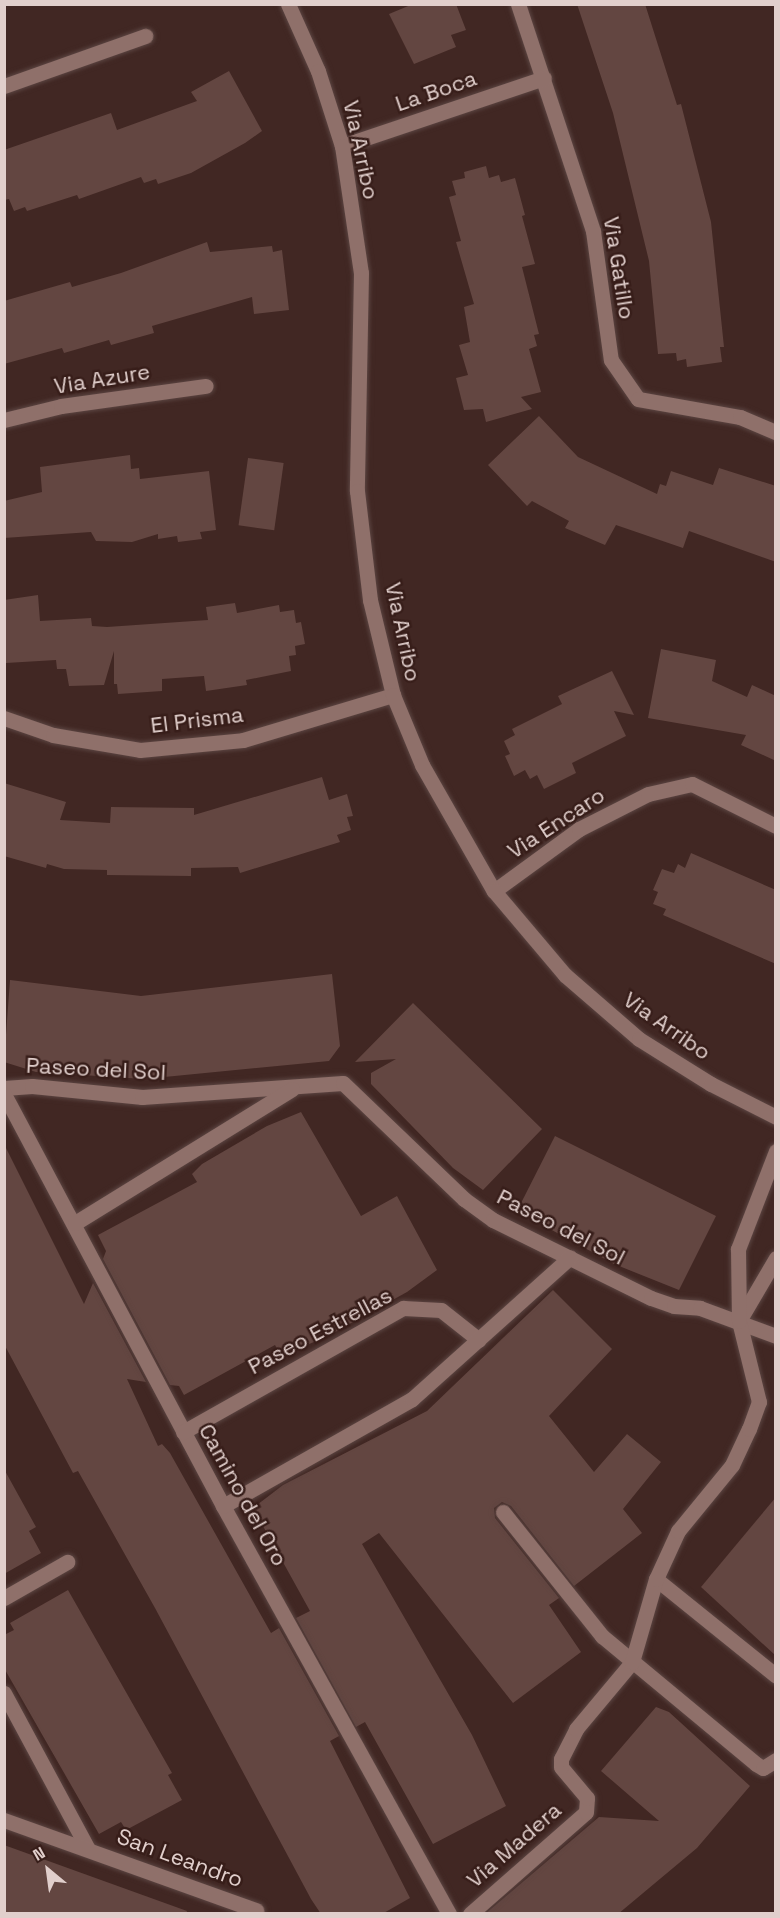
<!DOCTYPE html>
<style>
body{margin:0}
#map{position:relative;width:780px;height:1918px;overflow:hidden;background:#412723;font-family:"Space Grotesk",sans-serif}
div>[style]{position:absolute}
.building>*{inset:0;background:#634641;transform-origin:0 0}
.roads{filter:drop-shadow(0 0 2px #5b4542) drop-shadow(0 0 2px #5b4542)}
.minor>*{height:15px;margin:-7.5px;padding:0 7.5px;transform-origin:7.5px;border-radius:7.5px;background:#8f706a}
.tertiary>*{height:15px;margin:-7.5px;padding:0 7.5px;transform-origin:7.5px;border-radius:7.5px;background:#8f706a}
span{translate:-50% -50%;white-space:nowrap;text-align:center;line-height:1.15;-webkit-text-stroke:5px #371d19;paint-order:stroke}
.street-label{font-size:22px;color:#e1cfcc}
.frame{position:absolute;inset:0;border:6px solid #e1cfcc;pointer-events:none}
.north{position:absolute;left:18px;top:1840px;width:60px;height:60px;-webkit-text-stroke:4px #371d19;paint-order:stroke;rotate:331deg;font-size:16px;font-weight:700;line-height:24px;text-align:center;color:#e1cfcc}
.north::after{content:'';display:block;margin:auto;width:21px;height:27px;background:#e1cfcc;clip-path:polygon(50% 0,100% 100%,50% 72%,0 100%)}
</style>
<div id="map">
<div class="building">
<div style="clip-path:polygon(413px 4px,456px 4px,466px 30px,451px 35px,456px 47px,414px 64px,389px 14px)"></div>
<div style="clip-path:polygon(577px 4px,645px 4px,677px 105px,681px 104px,711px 222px,724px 347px,720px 347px,722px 362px,687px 367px,686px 359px,677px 361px,676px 353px,658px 354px,649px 261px,613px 113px)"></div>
<div style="clip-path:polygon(229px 71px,262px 131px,245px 143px,191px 173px,158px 184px,156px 179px,144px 183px,141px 177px,79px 199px,77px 195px,27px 211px,25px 207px,14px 211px,9px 199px,4px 200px,4px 150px,111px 113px,117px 130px,197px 101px,191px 92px)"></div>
<div style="clip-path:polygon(486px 166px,489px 178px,499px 175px,501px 182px,515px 178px,525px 215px,522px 216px,535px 264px,522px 267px,539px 334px,534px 335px,537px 346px,529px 349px,541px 392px,521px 397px,532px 409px,486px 422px,483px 409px,464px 410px,456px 378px,468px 375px,459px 345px,470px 342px,464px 307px,474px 304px,456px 242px,461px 241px,449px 197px,456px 195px,452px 181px,465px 178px,464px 172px)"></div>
<div style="clip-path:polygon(207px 242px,210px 252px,272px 246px,273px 252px,282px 250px,289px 310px,254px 314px,252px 297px,152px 326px,154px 333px,111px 345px,109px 340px,64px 353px,62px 348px,4px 364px,4px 301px,70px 282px,72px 287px,121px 273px)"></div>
<div style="clip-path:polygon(539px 416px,578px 457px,657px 494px,660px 484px,666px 486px,671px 471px,713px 485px,719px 468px,776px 486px,776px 562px,689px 531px,683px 548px,616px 525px,605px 545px,565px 528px,569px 521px,532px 501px,527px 506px,488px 465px)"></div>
<div style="clip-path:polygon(130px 455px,131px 469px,139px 468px,140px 479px,209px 471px,216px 530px,200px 532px,202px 539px,178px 542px,177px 536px,158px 539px,158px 534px,132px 542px,96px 541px,91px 532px,4px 538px,4px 501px,42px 492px,40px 467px)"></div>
<div style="left:248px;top:458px;width:36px;height:68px;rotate:8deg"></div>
<div style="clip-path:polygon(38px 595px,40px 621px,91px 618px,92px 626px,107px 627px,208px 620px,206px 607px,235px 603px,237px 613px,279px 605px,280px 612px,294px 610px,296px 623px,301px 622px,305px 644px,295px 646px,296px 655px,289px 656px,291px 671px,246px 680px,247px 685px,206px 691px,204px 676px,162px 679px,162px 691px,118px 694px,117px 684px,114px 684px,114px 651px,104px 685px,69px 686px,66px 669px,57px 669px,56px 660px,6px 663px,4px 600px)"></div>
<div style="clip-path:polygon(661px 649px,716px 660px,712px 681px,747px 697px,752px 685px,776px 696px,776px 761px,741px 745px,746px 735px,648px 718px)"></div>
<div style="clip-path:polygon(612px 671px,634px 715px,614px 711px,626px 736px,572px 763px,576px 773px,544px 789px,537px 775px,530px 779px,525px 770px,514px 776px,505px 756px,510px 754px,504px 741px,515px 735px,512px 729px,562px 704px,558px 696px)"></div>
<div style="clip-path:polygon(322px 777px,329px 800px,347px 794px,353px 816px,347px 817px,351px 830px,337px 835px,340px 842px,240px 873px,238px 867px,191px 868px,191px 876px,107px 875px,107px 870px,64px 869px,47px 864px,46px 868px,4px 856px,4px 783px,66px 802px,60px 820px,110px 823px,111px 807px,194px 808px,194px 815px)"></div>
<div style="clip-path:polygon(691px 853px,776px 890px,776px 964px,663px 915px,666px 909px,653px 904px,658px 892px,653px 890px,662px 869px,674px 873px,678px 864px,685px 868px)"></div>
<div style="clip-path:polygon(332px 974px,340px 1046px,329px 1061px,144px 1079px,36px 1072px,4px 1062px,10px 980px,141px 996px)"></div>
<div style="clip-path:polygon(413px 1003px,542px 1129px,483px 1190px,453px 1168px,371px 1084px,371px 1073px,396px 1059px,355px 1062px)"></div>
<div style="clip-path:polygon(301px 1112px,361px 1216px,397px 1196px,437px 1270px,407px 1292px,328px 1336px,281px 1356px,275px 1345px,184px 1395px,179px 1386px,170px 1385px,103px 1259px,106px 1251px,98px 1235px,197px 1182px,192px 1174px,202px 1164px,267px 1126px)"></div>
<div style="clip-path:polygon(555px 1136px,716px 1216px,679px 1290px,614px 1264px,517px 1211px)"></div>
<div style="clip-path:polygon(4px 1144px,84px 1304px,93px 1283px,146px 1382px,127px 1379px,158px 1446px,162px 1444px,170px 1453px,271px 1633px,279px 1628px,339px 1736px,330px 1741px,410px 1898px,382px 1914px,321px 1914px,311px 1899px,155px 1608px,78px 1471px,73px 1473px,4px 1344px)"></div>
<div style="clip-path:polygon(553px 1290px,612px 1349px,549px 1416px,594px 1472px,627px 1434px,661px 1462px,623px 1509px,642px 1533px,574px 1586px,511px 1506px,502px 1502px,494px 1508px,495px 1518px,559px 1598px,549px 1605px,581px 1652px,513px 1703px,379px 1533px,362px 1544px,472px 1735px,506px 1806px,433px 1844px,365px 1722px,356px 1727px,296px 1618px,310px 1611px,253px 1508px,283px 1485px,427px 1411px)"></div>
<div style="clip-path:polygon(4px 1469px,36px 1527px,29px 1531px,41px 1553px,4px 1574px)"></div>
<div style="clip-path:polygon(776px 1497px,776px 1656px,701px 1587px)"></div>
<div style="clip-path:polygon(68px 1590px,172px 1773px,168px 1775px,182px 1800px,126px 1830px,121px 1822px,99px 1834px,4px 1668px,4px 1635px,14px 1630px,10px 1623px)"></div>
<div style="clip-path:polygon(656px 1707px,669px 1712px,750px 1786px,697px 1848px,618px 1914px,485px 1914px,599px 1817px,659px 1821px,601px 1771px)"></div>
<div style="clip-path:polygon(4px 1845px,187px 1911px,186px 1914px,4px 1914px)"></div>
</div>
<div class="roads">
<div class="minor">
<div style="left:518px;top:4px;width:239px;rotate:71.7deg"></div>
<div style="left:593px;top:231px;width:130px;rotate:82.1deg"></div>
<div style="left:611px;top:360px;width:47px;rotate:55.3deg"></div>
<div style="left:638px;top:399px;width:104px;rotate:10deg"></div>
<div style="left:740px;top:417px;width:39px;rotate:23deg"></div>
<div style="left:4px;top:86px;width:150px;rotate:-19.5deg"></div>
<div style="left:342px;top:146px;width:213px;rotate:-18.6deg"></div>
<div style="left:4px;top:420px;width:59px;rotate:-13.8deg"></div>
<div style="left:61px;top:406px;width:146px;rotate:-7.9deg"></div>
<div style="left:4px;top:718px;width:52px;rotate:19.1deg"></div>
<div style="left:53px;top:735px;width:88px;rotate:9.8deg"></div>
<div style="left:140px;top:750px;width:103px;rotate:-5.5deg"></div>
<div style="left:243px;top:740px;width:157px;rotate:-16.7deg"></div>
<div style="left:494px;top:891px;width:105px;rotate:-36.1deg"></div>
<div style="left:579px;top:829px;width:77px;rotate:-26.9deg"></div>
<div style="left:648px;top:794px;width:45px;rotate:-12.8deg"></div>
<div style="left:692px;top:784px;width:94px;rotate:26.6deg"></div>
<div style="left:4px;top:1088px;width:28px;rotate:-4deg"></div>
<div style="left:32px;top:1086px;width:111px;rotate:5.7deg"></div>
<div style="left:142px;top:1097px;width:201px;rotate:-4deg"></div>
<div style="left:343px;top:1083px;width:168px;rotate:43.8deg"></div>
<div style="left:464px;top:1199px;width:36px;rotate:36deg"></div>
<div style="left:493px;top:1220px;width:176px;rotate:26.3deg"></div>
<div style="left:651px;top:1298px;width:24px;rotate:19deg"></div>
<div style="left:674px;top:1306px;width:26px;rotate:4deg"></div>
<div style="left:700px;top:1308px;width:81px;rotate:20.2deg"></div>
<div style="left:4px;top:1094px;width:467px;rotate:62deg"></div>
<div style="left:223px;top:1506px;width:466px;rotate:61deg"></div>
<div style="left:75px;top:1223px;width:255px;rotate:-31.7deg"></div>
<div style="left:739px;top:1321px;width:73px;rotate:-59.6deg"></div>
<div style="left:183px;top:1432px;width:253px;rotate:-29.4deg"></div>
<div style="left:403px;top:1308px;width:38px;rotate:3deg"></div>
<div style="left:441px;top:1310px;width:48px;rotate:38.3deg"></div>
<div style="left:223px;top:1506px;width:217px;rotate:-29.5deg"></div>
<div style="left:412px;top:1399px;width:212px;rotate:-41.9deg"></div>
<div style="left:503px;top:1512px;width:159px;rotate:51.4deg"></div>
<div style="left:602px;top:1636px;width:200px;rotate:39.7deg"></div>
<div style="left:756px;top:1764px;width:8px;rotate:30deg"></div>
<div style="left:763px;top:1768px;width:15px;rotate:-32deg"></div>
<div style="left:656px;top:1579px;width:154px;rotate:38.9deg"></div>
<div style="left:4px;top:1598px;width:73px;rotate:-29.7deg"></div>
<div style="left:4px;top:1693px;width:177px;rotate:61.7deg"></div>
<div style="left:4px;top:1820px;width:268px;rotate:19.7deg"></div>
<div style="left:470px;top:1914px;width:154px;rotate:-41.3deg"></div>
<div style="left:586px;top:1812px;width:14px;rotate:-86deg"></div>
<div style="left:587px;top:1798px;width:40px;rotate:-130deg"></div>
<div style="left:561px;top:1767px;width:8px;rotate:-90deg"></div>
<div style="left:561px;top:1759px;width:34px;rotate:-63deg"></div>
<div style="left:576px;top:1729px;width:87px;rotate:-50.1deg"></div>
<div style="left:632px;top:1662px;width:86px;rotate:-73.9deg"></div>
<div style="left:656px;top:1579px;width:53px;rotate:-65.4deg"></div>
<div style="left:678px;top:1531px;width:85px;rotate:-50.7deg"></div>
<div style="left:732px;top:1465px;width:40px;rotate:-65deg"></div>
<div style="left:749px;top:1429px;width:29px;rotate:-70deg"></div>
<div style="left:759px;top:1402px;width:83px;rotate:-103.9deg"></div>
<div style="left:739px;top:1321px;width:72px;rotate:-90.8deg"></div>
<div style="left:738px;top:1249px;width:105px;rotate:-68.8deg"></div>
</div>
<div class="tertiary">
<div style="left:288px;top:4px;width:73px;rotate:65.9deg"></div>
<div style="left:318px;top:71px;width:79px;rotate:72.3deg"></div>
<div style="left:342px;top:146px;width:128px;rotate:81.5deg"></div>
<div style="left:361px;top:273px;width:218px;rotate:91.1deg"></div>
<div style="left:357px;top:491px;width:110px;rotate:83.2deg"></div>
<div style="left:370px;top:600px;width:98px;rotate:76.4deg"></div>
<div style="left:393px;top:695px;width:76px;rotate:67.5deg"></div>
<div style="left:422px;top:765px;width:145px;rotate:60.3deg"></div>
<div style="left:494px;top:891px;width:110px;rotate:49.8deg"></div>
<div style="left:565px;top:975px;width:98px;rotate:40.9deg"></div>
<div style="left:639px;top:1039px;width:85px;rotate:32deg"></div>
<div style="left:711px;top:1084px;width:73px;rotate:26.9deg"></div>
</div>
</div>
<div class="street-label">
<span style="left:436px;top:91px;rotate:-19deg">La Boca</span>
<span style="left:361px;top:150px;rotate:78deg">Via Arribo</span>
<span style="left:619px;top:268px;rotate:81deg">Via Gatillo</span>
<span style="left:102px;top:379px;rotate:-9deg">Via Azure</span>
<span style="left:403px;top:632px;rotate:78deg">Via Arribo</span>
<span style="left:197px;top:720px;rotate:-7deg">El Prisma</span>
<span style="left:556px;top:823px;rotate:-33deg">Via Encaro</span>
<span style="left:667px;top:1026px;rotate:35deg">Via Arribo</span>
<span style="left:96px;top:1069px;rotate:3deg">Paseo del Sol</span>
<span style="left:561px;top:1227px;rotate:27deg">Paseo del Sol</span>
<span style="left:320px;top:1331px;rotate:-28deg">Paseo Estrellas</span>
<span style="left:243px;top:1495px;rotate:61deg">Camino del Oro</span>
<span style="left:514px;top:1845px;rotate:-41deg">Via Madera</span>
<span style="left:180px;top:1858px;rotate:20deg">San Leandro</span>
</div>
<div class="frame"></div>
<div class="north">N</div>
</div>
